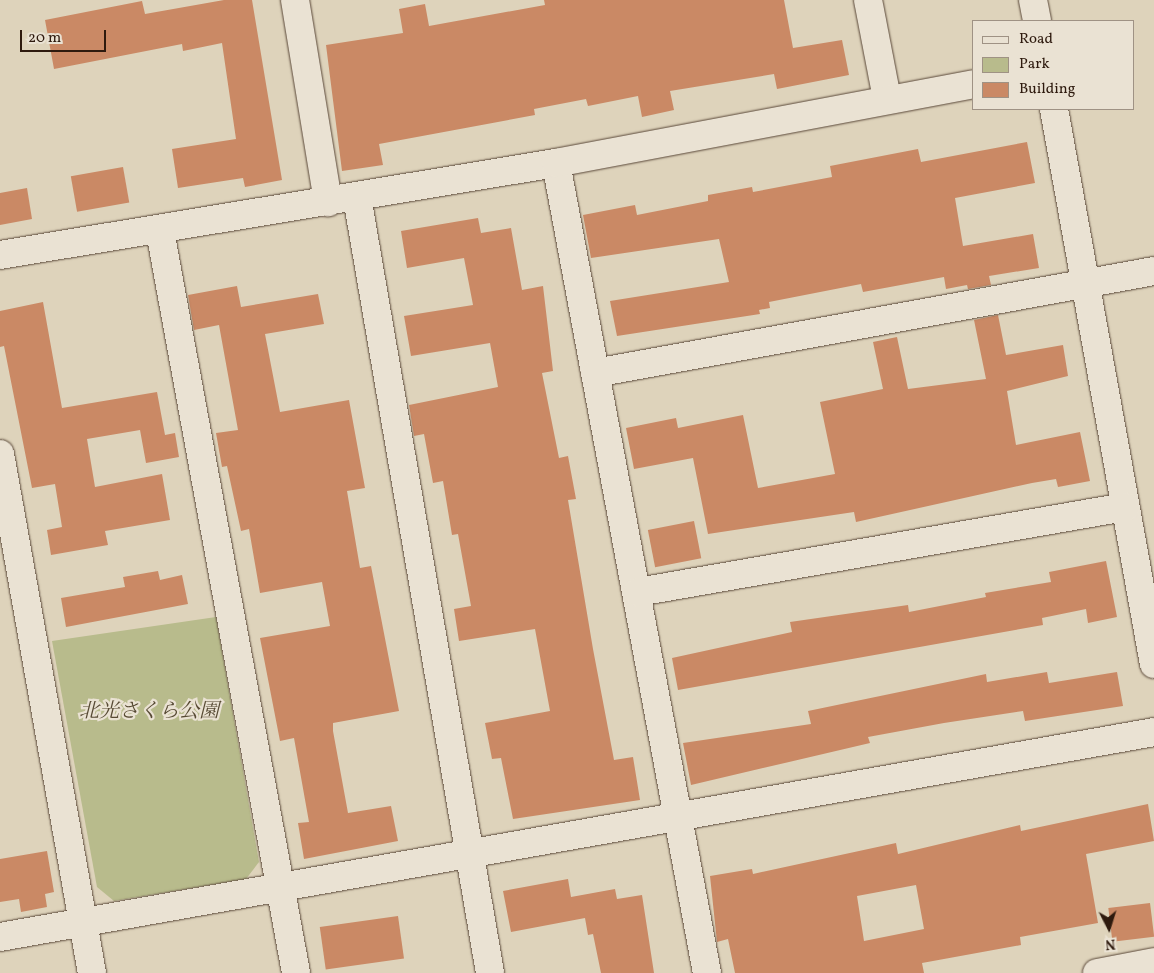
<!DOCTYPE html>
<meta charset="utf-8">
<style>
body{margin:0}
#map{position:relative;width:1154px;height:973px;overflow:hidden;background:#ded3bb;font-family:Vollkorn,"Noto Serif JP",serif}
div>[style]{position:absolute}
.green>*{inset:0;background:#b8bb8c}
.building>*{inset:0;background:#ca8965;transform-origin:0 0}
.roads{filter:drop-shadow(0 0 1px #5a4839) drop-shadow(0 0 1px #5a4839)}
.street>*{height:28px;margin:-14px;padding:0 14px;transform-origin:14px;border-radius:14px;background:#eae2d3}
span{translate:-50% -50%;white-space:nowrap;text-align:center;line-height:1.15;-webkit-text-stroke:4.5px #eae2d3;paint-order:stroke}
.park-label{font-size:20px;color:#574a34;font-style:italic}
.legend{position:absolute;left:972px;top:20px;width:162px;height:90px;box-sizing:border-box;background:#eae2d3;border:1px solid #9f9284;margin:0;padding:6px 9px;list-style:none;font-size:15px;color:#2e1a0e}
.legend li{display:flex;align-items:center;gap:10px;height:25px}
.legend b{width:25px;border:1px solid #9f9284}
.north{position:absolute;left:1084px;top:903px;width:50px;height:50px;-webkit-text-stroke:4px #eae2d3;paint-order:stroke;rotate:175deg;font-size:14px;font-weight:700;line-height:20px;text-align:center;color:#2e1a0e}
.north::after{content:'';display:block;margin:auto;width:18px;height:22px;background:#2e1a0e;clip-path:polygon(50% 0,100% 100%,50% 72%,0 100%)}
.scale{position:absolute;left:20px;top:30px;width:86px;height:22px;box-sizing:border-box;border:2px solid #2e1a0e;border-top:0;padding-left:6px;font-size:15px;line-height:18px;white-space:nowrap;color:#2e1a0e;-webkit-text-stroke:4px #eae2d3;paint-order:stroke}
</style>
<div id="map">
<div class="green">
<div style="clip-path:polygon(216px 617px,259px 862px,246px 879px,114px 901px,97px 887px,52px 641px)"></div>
</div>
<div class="building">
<div style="clip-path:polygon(224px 0,252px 0,282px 180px,245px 187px,243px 178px,178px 188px,172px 149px,236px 139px,222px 43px,183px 51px,182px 44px,54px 69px,45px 20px,142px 1px,145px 14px)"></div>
<div style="clip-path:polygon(544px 0,784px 0,793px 48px,842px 40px,849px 75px,777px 89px,774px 74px,670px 91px,674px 110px,642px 117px,638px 96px,588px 106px,586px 99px,534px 109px,535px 115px,379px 144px,383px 165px,342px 171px,326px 45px,403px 33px,399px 9px,425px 4px,429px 26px,545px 5px)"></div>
<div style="clip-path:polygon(1027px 142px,1035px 183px,955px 198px,963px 246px,1033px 234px,1039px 268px,989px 276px,991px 285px,968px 289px,967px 285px,946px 289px,944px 277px,863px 292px,861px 284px,769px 302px,770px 308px,759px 310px,760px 314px,617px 336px,610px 301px,729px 282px,719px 239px,591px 258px,583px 215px,635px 205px,637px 215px,708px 201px,708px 195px,752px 187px,753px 192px,832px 177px,830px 166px,918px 149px,921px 162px)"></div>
<div style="left:123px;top:167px;width:36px;height:53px;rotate:80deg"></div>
<div style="clip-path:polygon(27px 188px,32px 219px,0 225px,0 193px)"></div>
<div style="clip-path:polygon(478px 218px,481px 233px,511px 228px,522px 290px,543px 286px,553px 371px,542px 373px,559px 458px,568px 456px,576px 499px,568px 500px,593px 649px,614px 760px,633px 757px,640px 800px,513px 819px,501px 758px,492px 759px,485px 723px,550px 711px,535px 629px,459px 641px,454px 609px,471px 606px,458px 534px,452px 535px,443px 481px,433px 483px,424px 434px,414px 436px,409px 405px,498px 387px,490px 343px,411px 356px,404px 316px,473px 305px,464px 258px,407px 268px,401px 231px)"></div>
<div style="clip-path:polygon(237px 286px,241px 307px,318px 294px,324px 324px,265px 334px,280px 412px,349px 400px,365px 488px,347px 491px,360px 568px,371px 566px,399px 711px,333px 723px,333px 731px,348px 813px,391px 806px,398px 841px,304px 859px,298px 823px,309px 822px,294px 738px,280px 741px,260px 638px,330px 626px,322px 582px,260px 593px,249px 529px,241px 531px,227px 466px,222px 467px,216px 433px,238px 430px,219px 325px,194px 330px,188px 295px)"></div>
<div style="clip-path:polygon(43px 302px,62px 408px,157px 392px,165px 435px,175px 433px,179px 457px,146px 463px,140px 430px,87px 439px,95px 487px,162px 474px,170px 520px,105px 531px,108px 545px,51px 555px,47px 530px,62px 527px,55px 484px,32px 488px,4px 346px,0 347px,0 311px)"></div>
<div style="clip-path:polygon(998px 315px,1006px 355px,1063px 345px,1068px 376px,1007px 391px,1016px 445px,1080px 432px,1090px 481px,1058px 487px,1056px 479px,1032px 483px,856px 522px,854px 512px,708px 534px,693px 458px,634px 469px,626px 428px,676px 418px,678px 428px,743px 415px,758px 488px,835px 474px,820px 402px,883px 389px,873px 342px,897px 337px,908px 389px,986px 379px,974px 320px)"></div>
<div style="left:694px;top:521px;width:38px;height:47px;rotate:79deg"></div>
<div style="clip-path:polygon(1106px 561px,1117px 617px,1088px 623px,1086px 609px,1042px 618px,1043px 625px,678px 690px,672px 658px,792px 632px,790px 622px,908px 605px,909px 612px,986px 597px,985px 593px,1051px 582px,1049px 572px)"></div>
<div style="clip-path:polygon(158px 571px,160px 580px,182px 575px,188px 604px,66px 627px,61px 598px,125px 587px,123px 577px)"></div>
<div style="clip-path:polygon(1047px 672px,1049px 683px,1117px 672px,1123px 706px,1025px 721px,1023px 711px,944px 723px,868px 737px,870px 743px,691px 785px,683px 743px,811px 724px,808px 711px,986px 674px,987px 682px)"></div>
<div style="clip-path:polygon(evenodd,1148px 804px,1154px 841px,1086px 854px,1098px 923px,1020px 937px,1021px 945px,922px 963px,924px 973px,735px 973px,728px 939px,717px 942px,710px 876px,752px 869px,753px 874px,896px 843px,898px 854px,1020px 825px,1021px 831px,1148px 804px,916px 885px,924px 929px,864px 941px,857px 896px,916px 885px)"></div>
<div style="clip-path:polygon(47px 851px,54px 892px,45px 894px,47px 907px,21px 912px,19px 899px,0 902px,0 859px)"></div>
<div style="clip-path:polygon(568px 879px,571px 897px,615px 889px,617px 899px,642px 895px,654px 973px,601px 973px,593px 934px,588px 935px,585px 918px,511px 932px,503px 891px)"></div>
<div style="left:1150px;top:903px;width:34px;height:42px;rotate:83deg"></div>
<div style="left:398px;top:916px;width:43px;height:79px;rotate:82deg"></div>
</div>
<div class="roads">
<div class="street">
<div style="left:295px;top:0;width:205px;rotate:80.7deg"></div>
<div style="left:868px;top:0;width:101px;rotate:79.1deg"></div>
<div style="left:1033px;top:0;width:21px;rotate:79deg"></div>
<div style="left:1054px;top:109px;width:564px;rotate:79.79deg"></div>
<div style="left:556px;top:163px;width:824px;rotate:79.44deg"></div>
<div style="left:357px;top:197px;width:787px;rotate:80.27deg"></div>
<div style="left:160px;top:231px;width:754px;rotate:79.61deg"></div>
<div style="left:0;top:255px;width:564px;rotate:-9.4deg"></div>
<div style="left:556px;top:163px;width:424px;rotate:-10.7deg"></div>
<div style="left:595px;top:373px;width:568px;rotate:-10.34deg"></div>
<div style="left:0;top:454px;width:527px;rotate:79.95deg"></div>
<div style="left:638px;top:592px;width:495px;rotate:-9.9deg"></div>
<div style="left:0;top:937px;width:1172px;rotate:-10.07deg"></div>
<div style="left:1097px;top:973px;width:58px;rotate:-10.9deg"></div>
</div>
</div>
<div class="park-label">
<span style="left:149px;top:712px">北光さくら公園</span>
</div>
<ul class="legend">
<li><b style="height:6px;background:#eae2d3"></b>Road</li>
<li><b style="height:14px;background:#b8bb8c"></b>Park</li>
<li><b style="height:14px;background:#ca8965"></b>Building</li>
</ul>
<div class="north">N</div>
<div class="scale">20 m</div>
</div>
